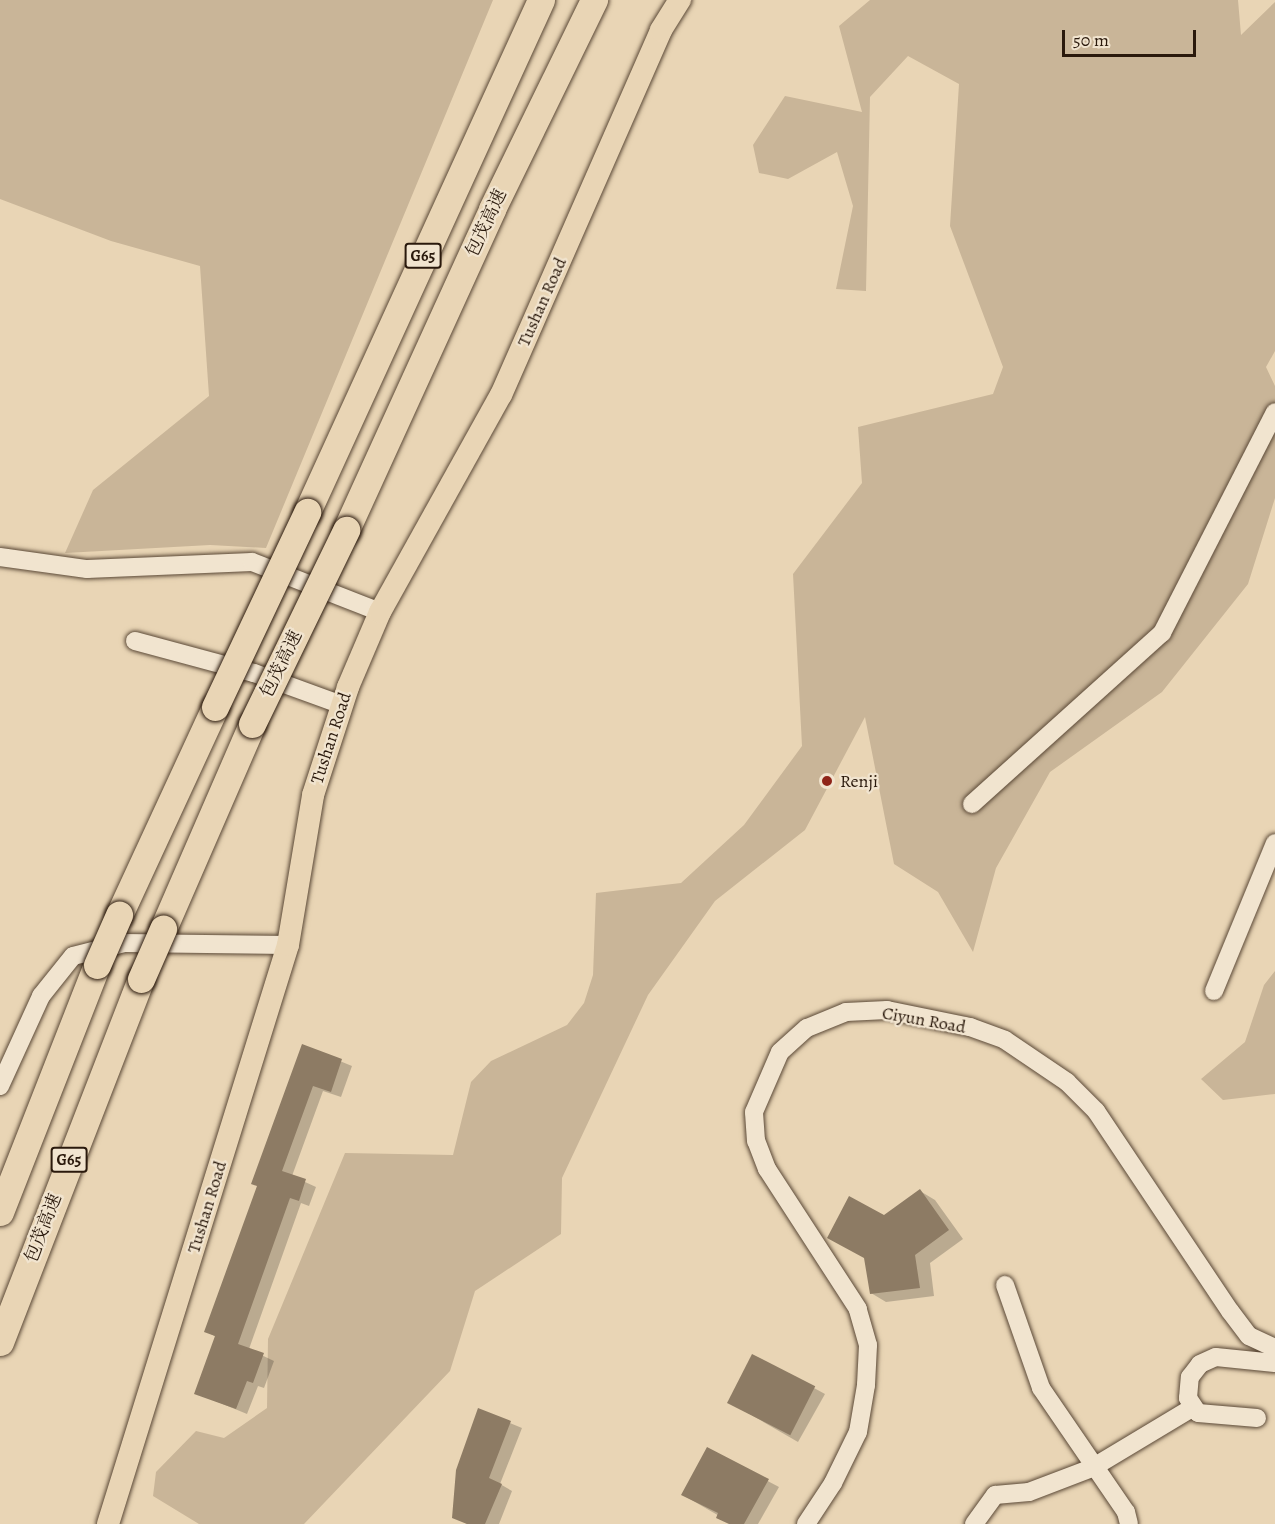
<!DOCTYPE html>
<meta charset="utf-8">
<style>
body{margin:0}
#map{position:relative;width:1275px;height:1524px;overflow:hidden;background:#e9d5b5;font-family:Alegreya,"Noto Serif SC",serif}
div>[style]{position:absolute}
.green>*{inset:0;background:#c9b598}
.shadow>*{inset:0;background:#0003}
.building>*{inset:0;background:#8d7b64;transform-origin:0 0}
.roads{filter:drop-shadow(0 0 2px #5a4836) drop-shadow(0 0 2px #5a4836)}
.minor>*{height:18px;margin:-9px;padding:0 9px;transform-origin:9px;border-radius:9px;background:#f1e4cf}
.major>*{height:22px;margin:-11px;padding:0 11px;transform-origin:11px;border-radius:11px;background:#e9d5b5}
.highway>*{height:27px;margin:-13.5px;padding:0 13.5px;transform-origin:13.5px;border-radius:13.5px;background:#e9d5b5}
.bridges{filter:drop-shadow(0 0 2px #2a190c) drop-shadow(0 0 2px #2a190c)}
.highway-bridge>*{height:27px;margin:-13.5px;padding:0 13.5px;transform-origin:13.5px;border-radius:13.5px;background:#e9d5b5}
.dots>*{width:16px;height:16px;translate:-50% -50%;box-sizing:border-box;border:3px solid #f1e4cf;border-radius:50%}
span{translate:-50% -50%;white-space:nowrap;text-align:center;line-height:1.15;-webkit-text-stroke:4.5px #f1e4cf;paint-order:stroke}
.shield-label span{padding:2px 4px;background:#f1e4cf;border:2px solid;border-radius:4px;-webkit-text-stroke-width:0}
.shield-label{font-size:16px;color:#2a190c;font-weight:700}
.street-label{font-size:18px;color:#2a190c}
.poi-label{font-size:18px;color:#2a190c}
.left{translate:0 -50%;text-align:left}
.scale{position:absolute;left:1062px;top:30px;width:134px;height:27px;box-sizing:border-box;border:3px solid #2a190c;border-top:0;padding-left:8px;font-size:18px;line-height:21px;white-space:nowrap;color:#2a190c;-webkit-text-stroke:4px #f1e4cf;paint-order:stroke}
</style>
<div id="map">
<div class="green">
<div style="clip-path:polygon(0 0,493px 0,266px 548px,210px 545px,65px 553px,93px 490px,209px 396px,200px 266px,111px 241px,0 199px)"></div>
<div style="clip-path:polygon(870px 0,1238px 0,1241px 35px,1275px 2px,1275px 351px,1266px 367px,1275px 386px,1275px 498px,1248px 584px,1162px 692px,1050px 772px,996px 868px,973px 952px,938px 892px,894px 864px,865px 717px,805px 830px,715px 901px,648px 995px,562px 1178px,561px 1234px,475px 1291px,450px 1371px,304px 1524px,199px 1524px,153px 1496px,156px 1472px,196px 1431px,224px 1438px,267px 1408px,268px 1339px,345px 1153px,453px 1155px,471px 1082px,491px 1061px,567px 1025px,584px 1003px,593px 975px,596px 893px,681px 883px,744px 825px,802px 746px,793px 574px,862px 483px,858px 427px,993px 394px,1003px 367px,950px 226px,959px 84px,908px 56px,870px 97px,866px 291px,836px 289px,853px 206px,837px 152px,788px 179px,759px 173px,753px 145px,785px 96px,862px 112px,839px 26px)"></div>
<div style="clip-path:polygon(1275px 971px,1275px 1094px,1223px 1100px,1201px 1079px,1245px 1042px,1264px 985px)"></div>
</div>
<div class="shadow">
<div style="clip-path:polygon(303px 1046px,352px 1066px,341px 1097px,323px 1091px,292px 1176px,316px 1187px,309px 1206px,301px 1203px,249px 1349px,274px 1361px,264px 1388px,258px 1386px,247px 1414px,196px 1393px,216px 1337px,206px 1331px,258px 1186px)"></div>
<div style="clip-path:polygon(920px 1191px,935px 1200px,963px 1239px,930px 1263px,934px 1296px,886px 1302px,871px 1293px,885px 1217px)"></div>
<div style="clip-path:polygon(814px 1388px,825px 1394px,798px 1442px,729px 1402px)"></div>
<div style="clip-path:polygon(479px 1410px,522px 1428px,500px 1484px,512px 1491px,499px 1524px,467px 1524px,454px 1517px)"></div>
<div style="clip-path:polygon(707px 1449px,779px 1487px,758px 1524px,733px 1524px,683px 1495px)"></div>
</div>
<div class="building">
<div style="clip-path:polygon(302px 1044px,342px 1059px,331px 1092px,313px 1086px,282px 1171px,306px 1179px,299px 1201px,290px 1198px,238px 1344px,264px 1353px,253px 1383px,247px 1381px,236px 1409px,194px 1394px,215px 1336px,204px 1332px,257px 1186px,251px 1184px)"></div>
<div style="clip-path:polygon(920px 1189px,949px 1230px,915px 1255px,920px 1288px,870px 1294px,864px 1258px,827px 1238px,849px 1196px,884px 1215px)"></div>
<div style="left:752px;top:1354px;width:71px;height:55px;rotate:27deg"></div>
<div style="clip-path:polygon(478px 1408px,511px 1421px,489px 1478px,502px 1484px,485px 1524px,467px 1524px,452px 1518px,456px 1470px)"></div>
<div style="clip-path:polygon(707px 1447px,769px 1479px,744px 1524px,729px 1524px,716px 1518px,718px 1513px,681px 1495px)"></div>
</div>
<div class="roads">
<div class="minor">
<div style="left:0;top:557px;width:88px;rotate:7.9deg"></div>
<div style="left:87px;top:569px;width:165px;rotate:-2.4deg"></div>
<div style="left:252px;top:562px;width:137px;rotate:21.3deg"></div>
<div style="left:135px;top:641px;width:123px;rotate:15.1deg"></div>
<div style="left:254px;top:673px;width:94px;rotate:20deg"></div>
<div style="left:972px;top:804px;width:256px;rotate:-42deg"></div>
<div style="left:1162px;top:633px;width:248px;rotate:-62.9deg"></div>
<div style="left:1214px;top:991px;width:160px;rotate:-67.6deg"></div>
<div style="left:0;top:1086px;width:99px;rotate:-65.5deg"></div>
<div style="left:41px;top:996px;width:51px;rotate:-51.3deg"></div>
<div style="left:73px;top:956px;width:53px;rotate:-14.3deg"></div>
<div style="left:124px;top:943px;width:164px;rotate:0.7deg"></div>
<div style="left:1005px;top:1285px;width:109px;rotate:70.7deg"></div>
<div style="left:1041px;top:1388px;width:150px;rotate:55.6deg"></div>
<div style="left:1126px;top:1512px;width:12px;rotate:76deg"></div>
<div style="left:1257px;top:1418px;width:59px;rotate:-175.2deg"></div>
<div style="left:1198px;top:1413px;width:18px;rotate:-124deg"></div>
<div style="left:1188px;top:1398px;width:21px;rotate:-85deg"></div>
<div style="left:1190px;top:1377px;width:16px;rotate:-52deg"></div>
<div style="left:1200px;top:1364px;width:17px;rotate:-24deg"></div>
<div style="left:1216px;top:1357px;width:59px;rotate:5.8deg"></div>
<div style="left:806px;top:1524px;width:49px;rotate:-56.6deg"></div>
<div style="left:833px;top:1483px;width:57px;rotate:-63.9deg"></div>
<div style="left:858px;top:1432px;width:48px;rotate:-80.3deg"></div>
<div style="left:866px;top:1385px;width:40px;rotate:-87.1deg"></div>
<div style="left:868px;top:1345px;width:37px;rotate:-106deg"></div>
<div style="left:858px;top:1309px;width:167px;rotate:-123deg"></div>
<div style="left:767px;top:1169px;width:30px;rotate:-111deg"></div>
<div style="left:756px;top:1141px;width:29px;rotate:-94deg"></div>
<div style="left:754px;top:1112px;width:65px;rotate:-66.6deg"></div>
<div style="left:780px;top:1052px;width:36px;rotate:-42deg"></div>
<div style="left:807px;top:1028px;width:42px;rotate:-22.3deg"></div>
<div style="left:846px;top:1012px;width:41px;rotate:-2.8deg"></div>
<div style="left:887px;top:1010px;width:85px;rotate:11.6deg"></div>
<div style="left:970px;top:1027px;width:37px;rotate:20deg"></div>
<div style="left:1005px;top:1040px;width:75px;rotate:34.1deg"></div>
<div style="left:1067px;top:1082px;width:41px;rotate:45deg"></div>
<div style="left:1096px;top:1111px;width:241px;rotate:56.2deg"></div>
<div style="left:1230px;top:1311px;width:31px;rotate:53deg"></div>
<div style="left:1249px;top:1336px;width:29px;rotate:25deg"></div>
<div style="left:974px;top:1524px;width:36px;rotate:-54deg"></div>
<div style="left:995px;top:1495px;width:34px;rotate:-5deg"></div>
<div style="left:1029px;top:1492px;width:67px;rotate:-20.9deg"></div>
<div style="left:1092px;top:1468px;width:117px;rotate:-31deg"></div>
</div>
<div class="major">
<div style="left:108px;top:1524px;width:606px;rotate:-72.73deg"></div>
<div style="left:288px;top:945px;width:152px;rotate:-80.5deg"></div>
<div style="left:313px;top:795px;width:114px;rotate:-72deg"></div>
<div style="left:348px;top:687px;width:82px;rotate:-66.9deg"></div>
<div style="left:380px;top:612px;width:248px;rotate:-60.9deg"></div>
<div style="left:501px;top:395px;width:399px;rotate:-66.3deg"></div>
<div style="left:661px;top:30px;width:36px;rotate:-58deg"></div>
</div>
<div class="highway">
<div style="left:307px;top:512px;width:563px;rotate:-65.44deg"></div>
<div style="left:346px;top:530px;width:353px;rotate:-65.5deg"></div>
<div style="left:492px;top:209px;width:233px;rotate:-64deg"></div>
<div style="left:119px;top:915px;width:229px;rotate:-65.2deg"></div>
<div style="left:163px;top:929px;width:223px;rotate:-66.5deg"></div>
<div style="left:0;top:1212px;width:265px;rotate:-68.6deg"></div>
<div style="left:0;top:1342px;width:389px;rotate:-68.8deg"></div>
</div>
</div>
<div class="bridges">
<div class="highway-bridge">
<div style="left:215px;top:707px;width:216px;rotate:-64.7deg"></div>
<div style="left:252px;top:724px;width:216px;rotate:-64.1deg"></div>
<div style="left:97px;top:965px;width:55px;rotate:-66.3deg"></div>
<div style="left:141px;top:979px;width:55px;rotate:-66.3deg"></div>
</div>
</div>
<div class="dots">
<div style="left:827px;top:781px;background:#8f2418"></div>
</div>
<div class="shield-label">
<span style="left:423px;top:256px">G65</span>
<span style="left:69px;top:1160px">G65</span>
</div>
<div class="street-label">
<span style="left:486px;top:223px;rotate:-65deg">包茂高速</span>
<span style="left:542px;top:302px;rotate:-66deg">Tushan Road</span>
<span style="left:281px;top:664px;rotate:-64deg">包茂高速</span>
<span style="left:331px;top:738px;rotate:-72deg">Tushan Road</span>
<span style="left:924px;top:1020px;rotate:10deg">Ciyun Road</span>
<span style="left:207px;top:1207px;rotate:-73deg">Tushan Road</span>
<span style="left:43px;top:1228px;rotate:-69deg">包茂高速</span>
</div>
<div class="poi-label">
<span class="left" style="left:840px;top:781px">Renji</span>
</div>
<div class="scale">50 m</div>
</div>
